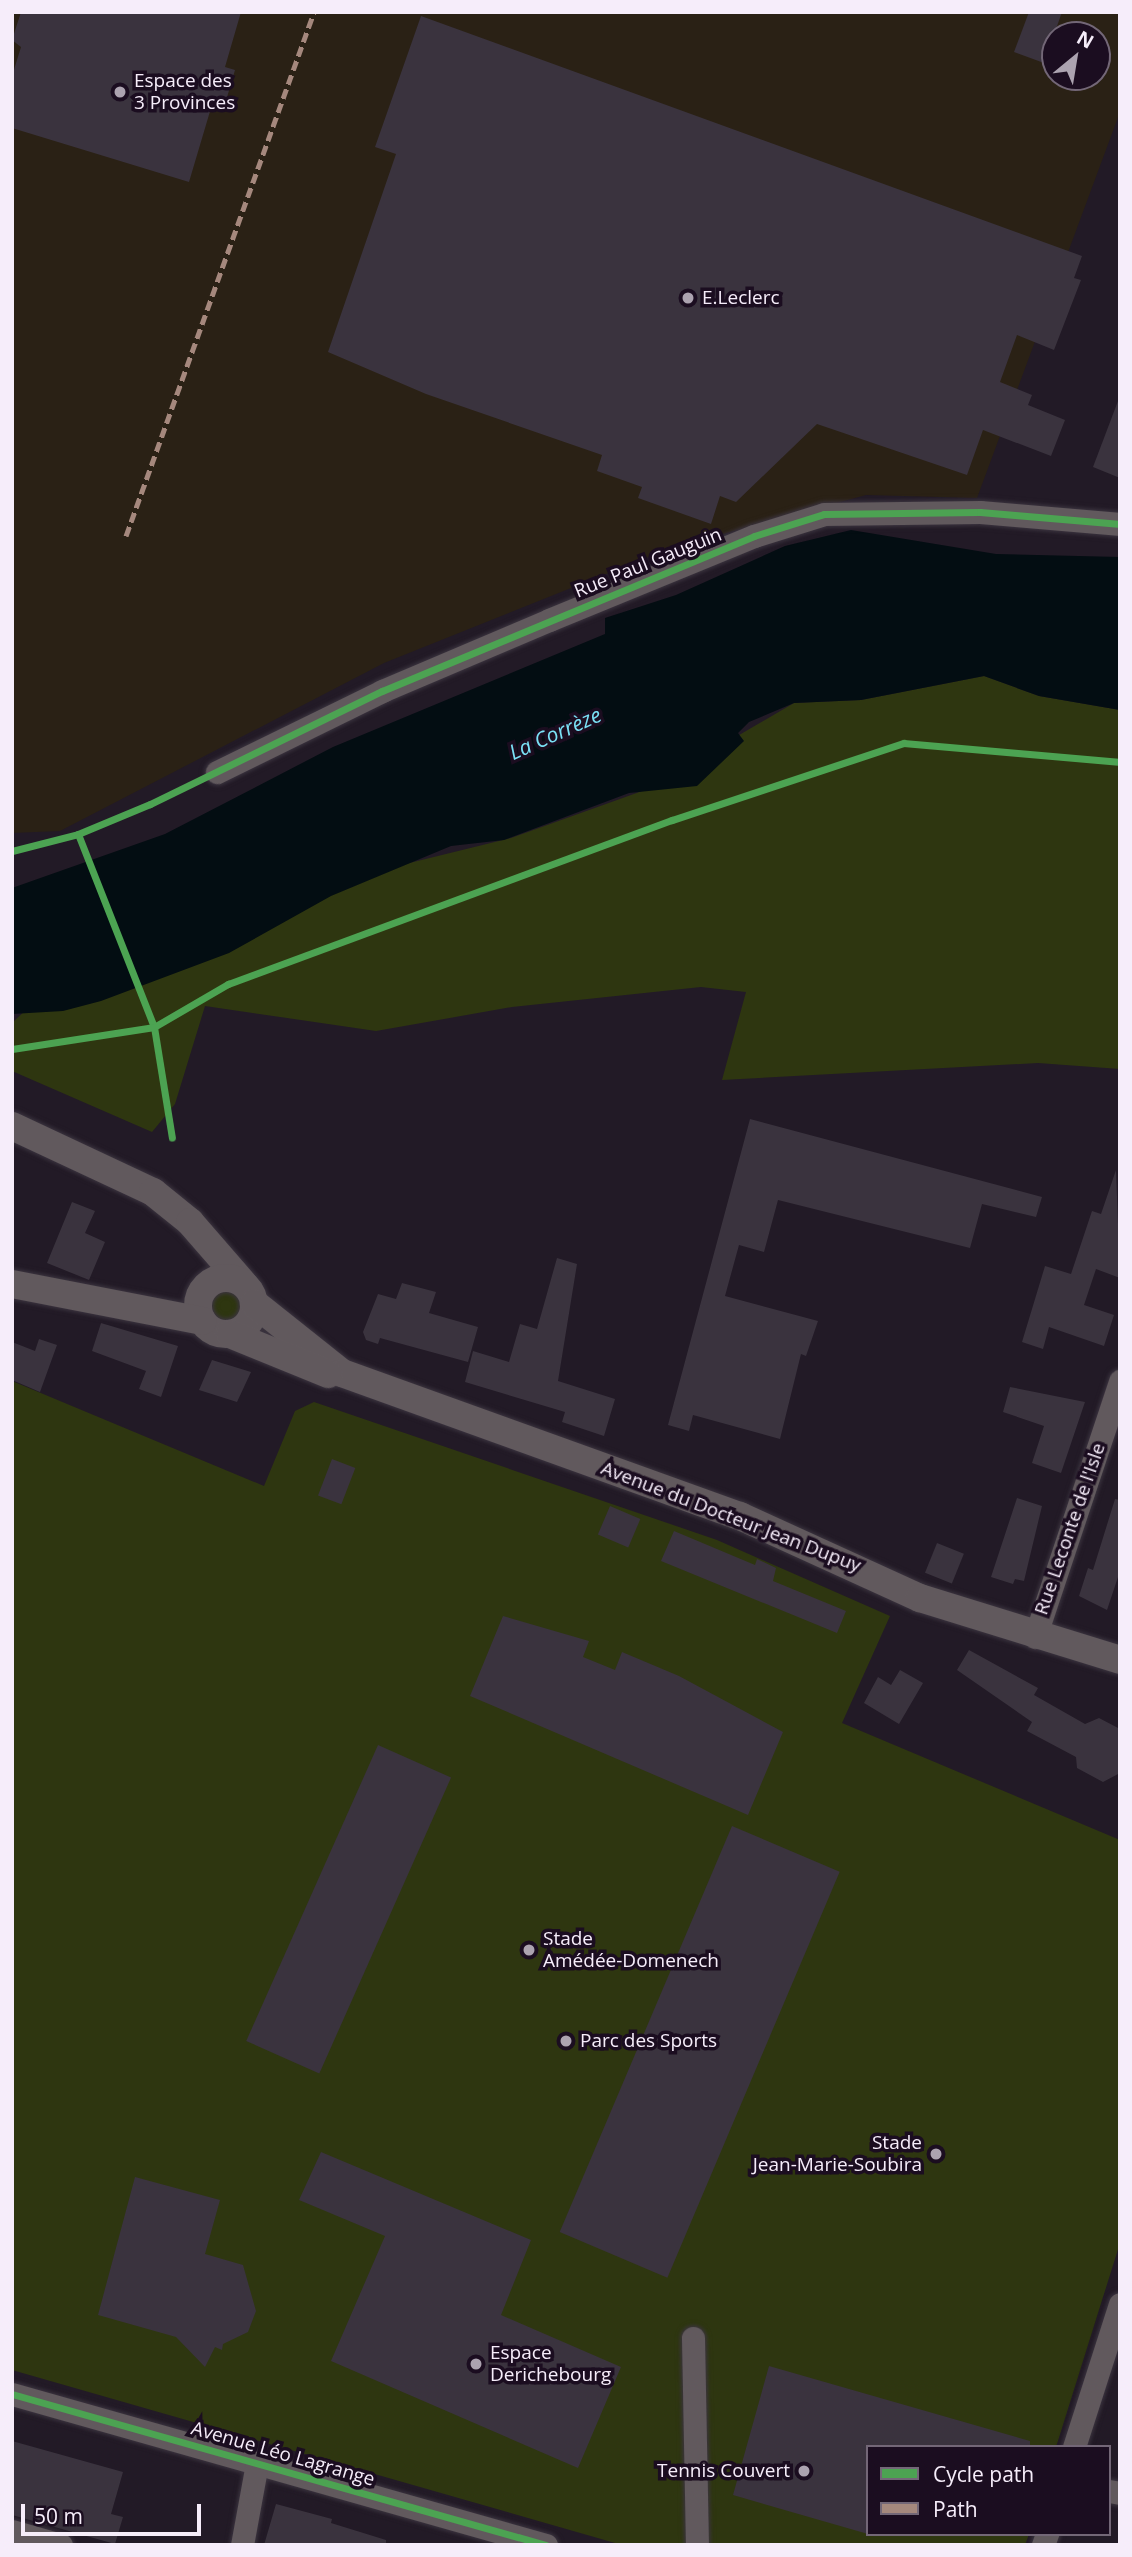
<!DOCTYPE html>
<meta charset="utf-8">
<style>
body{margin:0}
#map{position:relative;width:1132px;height:2557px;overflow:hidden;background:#221a26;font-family:"Open Sans",sans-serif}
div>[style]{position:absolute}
.commercial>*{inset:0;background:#2a2115}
.green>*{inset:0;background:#2e3610}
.round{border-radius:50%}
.water>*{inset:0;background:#030d12}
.building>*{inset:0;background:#3a333e;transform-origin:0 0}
.roads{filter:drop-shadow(0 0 2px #3b343f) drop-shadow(0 0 2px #3b343f)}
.minor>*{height:23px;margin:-11.5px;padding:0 11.5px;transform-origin:11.5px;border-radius:11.5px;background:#61595d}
.tertiary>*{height:28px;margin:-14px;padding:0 14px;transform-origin:14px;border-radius:14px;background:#61595d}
.tertiary>.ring{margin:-14px;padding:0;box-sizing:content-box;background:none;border:28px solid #61595d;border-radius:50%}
.quiet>*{height:5px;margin-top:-2.5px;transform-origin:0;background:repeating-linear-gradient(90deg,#a5887d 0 10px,transparent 0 15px)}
.cycleway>*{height:7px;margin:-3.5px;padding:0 3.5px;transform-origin:3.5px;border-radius:3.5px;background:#4ca352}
.dots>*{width:19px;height:19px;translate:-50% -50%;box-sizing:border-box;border:4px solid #1b0d20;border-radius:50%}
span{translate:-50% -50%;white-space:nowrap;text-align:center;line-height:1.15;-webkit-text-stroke:7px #1b0d20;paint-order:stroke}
.poi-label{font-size:19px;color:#f6edfa}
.left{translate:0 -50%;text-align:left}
.right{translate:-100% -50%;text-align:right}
.street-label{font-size:19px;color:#f6edfa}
.water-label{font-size:21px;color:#7be2f7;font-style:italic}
.frame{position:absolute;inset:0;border:14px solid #f6edfa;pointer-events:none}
.legend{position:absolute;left:866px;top:2445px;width:245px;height:91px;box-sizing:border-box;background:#1b0d20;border:2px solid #736777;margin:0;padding:9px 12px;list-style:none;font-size:21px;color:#f6edfa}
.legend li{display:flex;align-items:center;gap:14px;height:35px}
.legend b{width:35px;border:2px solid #736777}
.north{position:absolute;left:1041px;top:21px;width:70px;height:70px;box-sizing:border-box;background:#1b0d20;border:2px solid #736777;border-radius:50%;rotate:30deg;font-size:19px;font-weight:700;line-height:28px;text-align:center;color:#f6edfa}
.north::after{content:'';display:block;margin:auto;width:24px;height:32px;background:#aca3b0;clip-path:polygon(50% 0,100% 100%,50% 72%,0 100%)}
.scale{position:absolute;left:21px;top:2504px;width:180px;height:32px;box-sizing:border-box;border:4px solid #f6edfa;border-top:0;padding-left:9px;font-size:21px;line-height:24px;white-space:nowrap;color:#f6edfa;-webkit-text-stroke:5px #1b0d20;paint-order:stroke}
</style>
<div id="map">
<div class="commercial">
<div style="clip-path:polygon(evenodd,12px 12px,1120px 12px,1120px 112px,977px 498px,866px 495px,671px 548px,384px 663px,60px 831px,12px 833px,12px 12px,1055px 35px,1097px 35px,1097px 77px,1055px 77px,1055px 35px)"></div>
</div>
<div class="green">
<div style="clip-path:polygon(984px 676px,1039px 696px,1120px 710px,1120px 1069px,1038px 1063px,722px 1080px,746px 992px,701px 987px,512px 1007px,376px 1031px,205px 1006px,175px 1104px,152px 1132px,12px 1071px,12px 1023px,101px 939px,511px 838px,645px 790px,794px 703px,861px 700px)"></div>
<div class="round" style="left:212px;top:1289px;width:32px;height:32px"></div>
<div style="clip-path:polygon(12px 1381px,264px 1486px,295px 1411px,314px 1402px,717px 1540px,890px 1616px,842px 1723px,1120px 1840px,1120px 2243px,1056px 2447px,868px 2447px,868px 2534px,1029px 2534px,1025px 2545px,622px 2545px,12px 2370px)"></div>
</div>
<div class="water">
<div style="clip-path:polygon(851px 530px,996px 554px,1120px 557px,1120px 710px,1039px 696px,984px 676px,861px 700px,794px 703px,749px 722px,738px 733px,744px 741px,697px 786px,629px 793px,504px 840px,451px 846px,331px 896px,229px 953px,101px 1001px,63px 1011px,12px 1014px,12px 888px,165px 834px,333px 747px,605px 634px,605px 618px,676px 595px,785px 546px)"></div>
</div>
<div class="building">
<div style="clip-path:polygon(21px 12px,241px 12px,225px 67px,235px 70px,223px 111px,211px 108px,189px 182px,12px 128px,12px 76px,21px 47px,12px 40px)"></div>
<div style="clip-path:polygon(1029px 12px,1062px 12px,1044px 63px,1014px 52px)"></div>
<div style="clip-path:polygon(421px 16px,1082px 256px,1074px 278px,1081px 280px,1054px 350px,1017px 335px,1000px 382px,1032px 395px,1028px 405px,1065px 420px,1051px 456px,983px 430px,967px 475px,817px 424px,736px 502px,720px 496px,711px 524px,638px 498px,642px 487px,597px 471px,602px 455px,426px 394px,328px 352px,396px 154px,375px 147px)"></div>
<div style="clip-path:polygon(1118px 401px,1120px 402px,1120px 478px,1093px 467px)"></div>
<div style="clip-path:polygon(750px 1119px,1042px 1197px,1036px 1217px,982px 1204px,970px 1248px,778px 1200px,764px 1252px,739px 1245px,725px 1296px,818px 1321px,806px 1356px,801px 1354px,780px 1439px,693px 1415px,689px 1431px,668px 1425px)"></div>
<div style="clip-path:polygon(1116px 1170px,1120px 1278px,1096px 1269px,1084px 1305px,1114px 1315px,1104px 1346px,1049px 1327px,1043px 1349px,1022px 1342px,1045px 1266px,1071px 1274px,1092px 1211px,1101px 1214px)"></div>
<div style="clip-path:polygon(72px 1202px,95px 1211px,85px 1233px,105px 1242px,89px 1280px,47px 1263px)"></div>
<div style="clip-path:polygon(557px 1258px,577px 1264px,558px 1381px,615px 1399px,604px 1436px,562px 1422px,565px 1412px,465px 1382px,473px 1351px,509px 1362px,520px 1324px,537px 1329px)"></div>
<div style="clip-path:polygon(402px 1283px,436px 1292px,429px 1313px,478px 1327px,468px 1362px,380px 1338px,378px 1344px,366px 1340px,363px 1332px,378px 1294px,396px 1299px)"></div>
<div style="clip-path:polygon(101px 1323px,178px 1346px,161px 1397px,139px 1389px,146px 1371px,92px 1351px)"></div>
<div style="clip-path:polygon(39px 1339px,57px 1345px,40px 1392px,12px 1380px,12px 1342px,35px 1351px)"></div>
<div style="clip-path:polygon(212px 1360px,251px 1372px,237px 1402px,199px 1390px)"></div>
<div style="clip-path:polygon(1010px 1387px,1085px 1402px,1061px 1473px,1032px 1463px,1044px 1426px,1003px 1412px)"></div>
<div style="left:332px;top:1459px;width:25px;height:39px;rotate:21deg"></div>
<div style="clip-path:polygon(1017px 1498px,1042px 1506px,1024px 1581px,1015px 1579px,1013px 1584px,991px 1577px)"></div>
<div style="clip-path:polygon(1115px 1499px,1120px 1500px,1120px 1571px,1107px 1610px,1079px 1596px,1088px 1568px,1093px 1570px)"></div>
<div style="left:610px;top:1506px;width:33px;height:31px;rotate:23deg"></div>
<div style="clip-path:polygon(674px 1531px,755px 1565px,757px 1559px,776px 1568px,773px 1581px,846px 1611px,837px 1633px,661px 1561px)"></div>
<div style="left:937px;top:1543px;width:29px;height:32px;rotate:22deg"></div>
<div style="clip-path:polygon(503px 1616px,589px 1641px,583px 1657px,615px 1670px,622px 1652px,679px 1676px,783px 1732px,748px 1815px,470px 1696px)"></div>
<div style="clip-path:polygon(969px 1650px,1038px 1688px,1034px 1695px,1085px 1724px,1099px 1718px,1120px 1729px,1120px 1773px,1103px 1782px,1077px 1768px,1076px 1757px,1027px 1731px,1032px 1722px,957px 1670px)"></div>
<div style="clip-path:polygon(900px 1670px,923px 1683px,899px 1724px,864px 1703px,878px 1677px,891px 1685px)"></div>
<div style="left:378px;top:1745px;width:80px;height:324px;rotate:24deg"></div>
<div style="left:732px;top:1826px;width:117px;height:441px;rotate:23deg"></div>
<div style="clip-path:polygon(321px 2152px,531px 2240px,501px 2315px,621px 2367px,578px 2468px,331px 2361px,385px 2236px,299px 2200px)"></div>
<div style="clip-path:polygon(135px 2177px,220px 2200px,205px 2254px,243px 2265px,256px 2311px,248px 2332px,223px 2344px,222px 2350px,215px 2347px,205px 2367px,176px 2337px,98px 2315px)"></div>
<div style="clip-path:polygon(769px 2366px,1030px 2441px,1030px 2447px,868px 2447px,868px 2534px,733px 2495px)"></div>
<div style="clip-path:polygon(12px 2441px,123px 2472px,111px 2514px,123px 2517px,115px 2544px,12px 2515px)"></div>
<div style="clip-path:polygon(276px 2504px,332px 2519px,331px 2523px,386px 2540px,386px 2545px,264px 2545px)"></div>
</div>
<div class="roads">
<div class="minor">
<div style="left:217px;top:772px;width:184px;rotate:-26.1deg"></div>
<div style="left:382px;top:691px;width:181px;rotate:-23deg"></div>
<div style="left:549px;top:620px;width:222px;rotate:-22.3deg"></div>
<div style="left:754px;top:536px;width:73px;rotate:-17.4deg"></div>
<div style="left:824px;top:514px;width:156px;rotate:-0.7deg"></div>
<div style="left:980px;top:512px;width:141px;rotate:4.9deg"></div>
<div style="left:1035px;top:1637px;width:270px;rotate:-71.6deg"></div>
<div style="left:693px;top:2338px;width:207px;rotate:88.9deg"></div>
<div style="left:12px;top:2394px;width:555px;rotate:15.79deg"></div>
<div style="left:1074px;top:2447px;width:150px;rotate:-72.2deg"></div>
<div style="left:1109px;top:2491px;width:11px;rotate:10deg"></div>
<div style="left:12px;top:2531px;width:51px;rotate:15.9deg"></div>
<div style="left:242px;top:2545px;width:83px;rotate:-79.6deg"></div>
<div style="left:1043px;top:2545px;width:12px;rotate:-70deg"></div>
</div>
<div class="tertiary">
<div style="left:12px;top:1126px;width:156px;rotate:25.1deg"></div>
<div style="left:153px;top:1192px;width:48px;rotate:39deg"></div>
<div style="left:190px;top:1222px;width:81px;rotate:49deg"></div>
<div class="ring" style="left:198px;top:1278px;width:28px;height:28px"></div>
<div style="left:12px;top:1284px;width:194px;rotate:11deg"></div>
<div style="left:254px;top:1303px;width:112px;rotate:38.5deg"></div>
<div style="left:342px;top:1373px;width:423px;rotate:19.8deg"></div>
<div style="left:740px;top:1516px;width:198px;rotate:24.5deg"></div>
<div style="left:920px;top:1598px;width:209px;rotate:17.2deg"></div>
<div style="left:230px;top:1334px;width:106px;rotate:22.2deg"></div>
</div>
</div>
<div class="quiet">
<div style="left:126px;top:536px;width:557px;rotate:-70.26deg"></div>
</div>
<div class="cycleway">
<div style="left:78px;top:834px;width:207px;rotate:68.5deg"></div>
<div style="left:154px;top:1027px;width:112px;rotate:80.8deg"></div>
<div style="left:12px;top:851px;width:68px;rotate:-14.4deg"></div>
<div style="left:78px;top:834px;width:78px;rotate:-22.6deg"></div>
<div style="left:150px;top:804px;width:258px;rotate:-26deg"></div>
<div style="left:382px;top:691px;width:403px;rotate:-22.6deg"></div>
<div style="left:754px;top:536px;width:73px;rotate:-17.4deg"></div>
<div style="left:824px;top:514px;width:156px;rotate:-0.7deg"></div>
<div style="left:980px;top:512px;width:141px;rotate:4.9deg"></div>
<div style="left:12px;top:1049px;width:144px;rotate:-8.8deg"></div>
<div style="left:154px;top:1027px;width:86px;rotate:-30.2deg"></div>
<div style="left:228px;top:984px;width:473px;rotate:-20.3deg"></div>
<div style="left:672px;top:820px;width:244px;rotate:-18.4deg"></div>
<div style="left:904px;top:743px;width:217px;rotate:5deg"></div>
<div style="left:12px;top:2394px;width:555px;rotate:15.79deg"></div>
</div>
<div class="dots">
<div style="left:120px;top:92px;background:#aca3b0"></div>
<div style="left:688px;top:298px;background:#aca3b0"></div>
<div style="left:529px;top:1950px;background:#aca3b0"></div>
<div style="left:566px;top:2041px;background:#aca3b0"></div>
<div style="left:936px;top:2154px;background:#aca3b0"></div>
<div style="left:476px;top:2364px;background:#aca3b0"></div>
<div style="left:804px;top:2471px;background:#aca3b0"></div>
</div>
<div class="poi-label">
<span class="left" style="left:134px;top:92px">Espace des<br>3 Provinces</span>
<span class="left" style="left:702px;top:298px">E.Leclerc</span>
<span class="left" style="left:543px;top:1950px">Stade<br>Amédée-Domenech</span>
<span class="left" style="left:580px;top:2041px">Parc des Sports</span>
<span class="right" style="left:922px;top:2154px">Stade<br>Jean-Marie-Soubira</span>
<span class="left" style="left:490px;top:2364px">Espace<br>Derichebourg</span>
<span class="right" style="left:790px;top:2471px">Tennis Couvert</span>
</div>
<div class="street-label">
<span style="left:648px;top:563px;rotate:-22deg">Rue Paul Gauguin</span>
<span style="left:731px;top:1517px;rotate:21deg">Avenue du Docteur Jean Dupuy</span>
<span style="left:1070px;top:1529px;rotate:-71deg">Rue Leconte de l'Isle</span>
<span style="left:283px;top:2454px;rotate:16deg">Avenue Léo Lagrange</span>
</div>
<div class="water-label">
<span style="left:555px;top:733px;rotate:-24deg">La Corrèze</span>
</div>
<div class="frame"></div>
<ul class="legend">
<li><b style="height:9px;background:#4ca352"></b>Cycle path</li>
<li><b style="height:9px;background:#a5887d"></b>Path</li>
</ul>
<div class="north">N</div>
<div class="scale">50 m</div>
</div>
